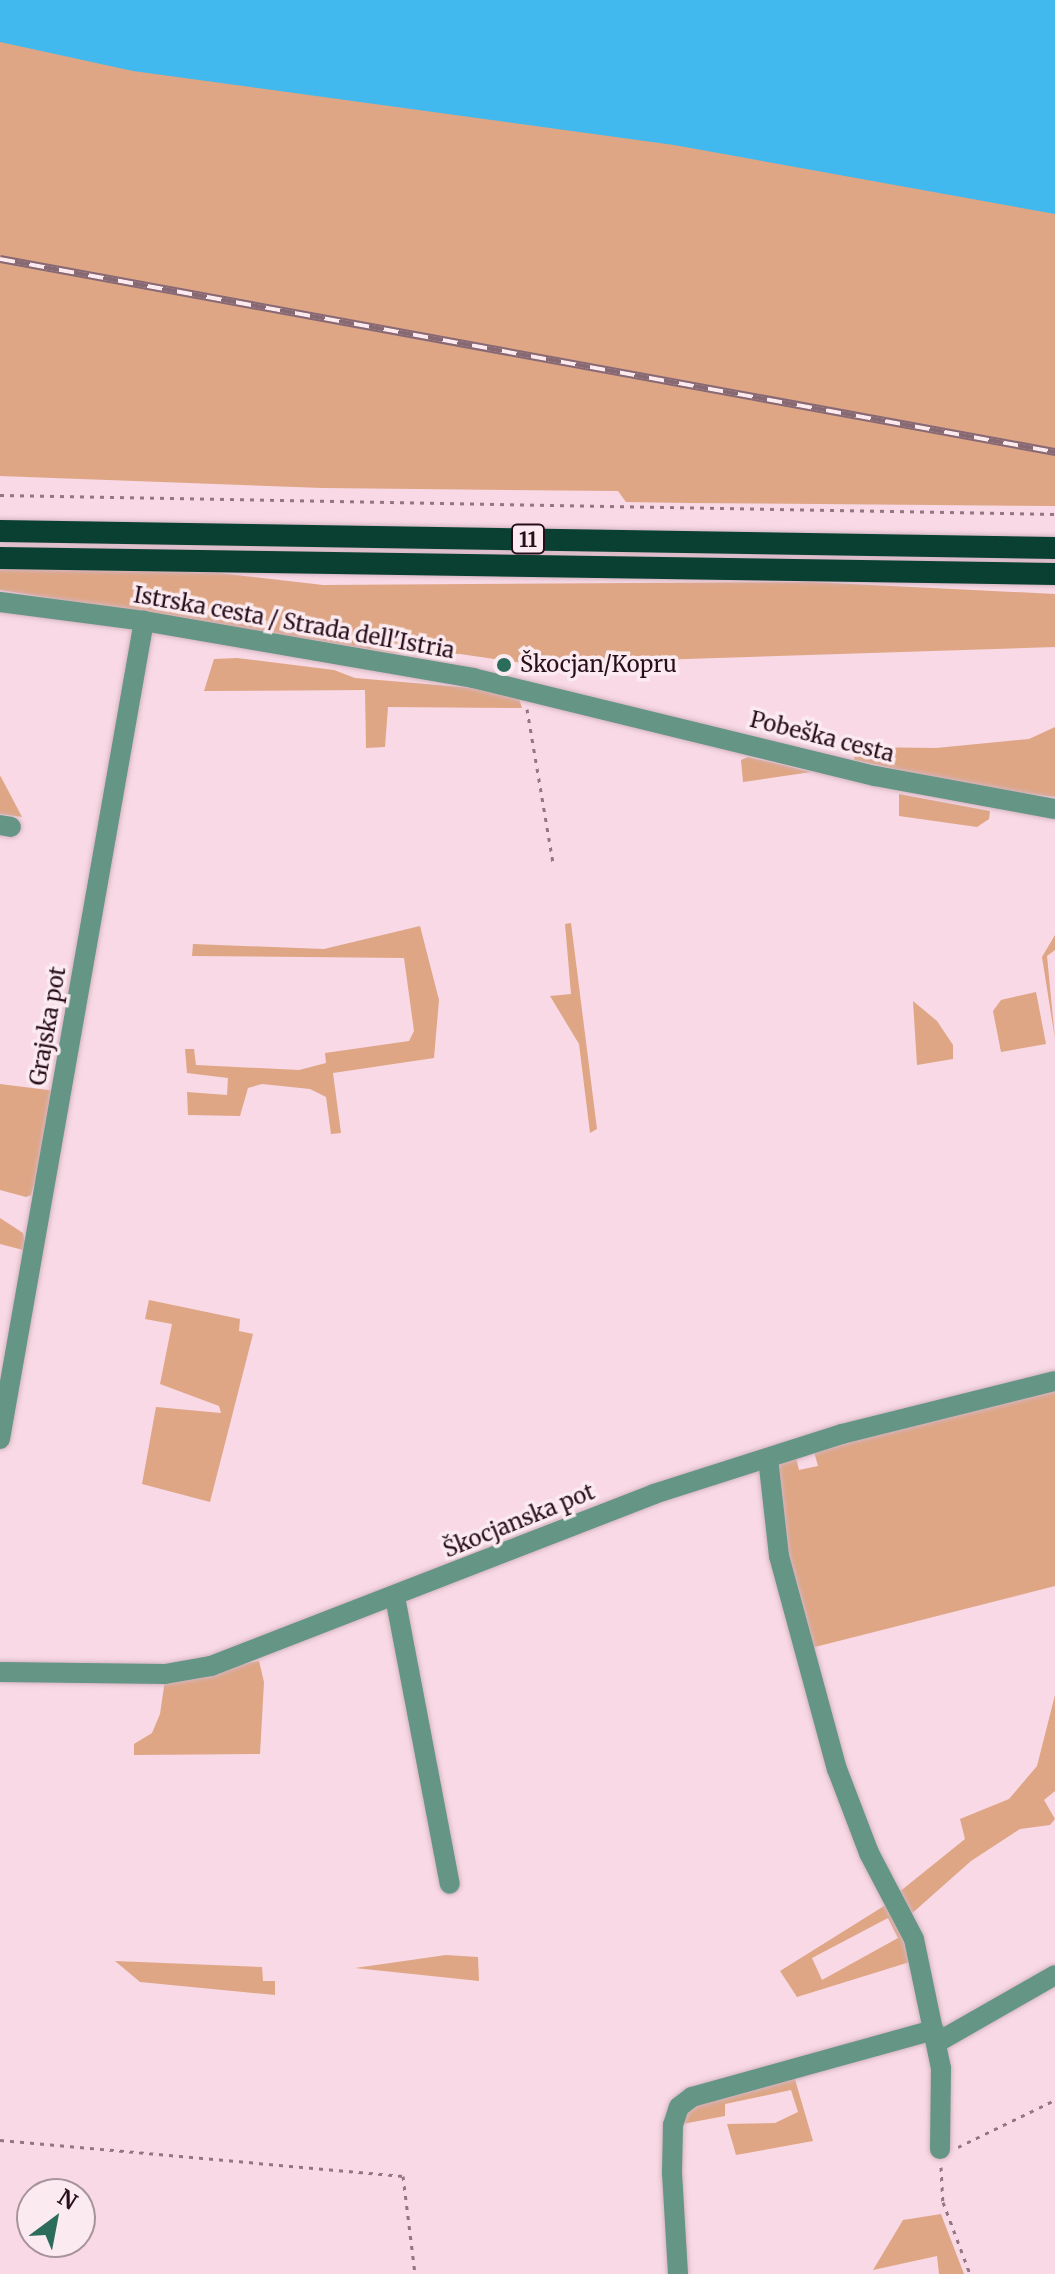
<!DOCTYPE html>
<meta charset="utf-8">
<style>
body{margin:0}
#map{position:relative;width:1055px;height:2274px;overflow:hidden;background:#f8d9e5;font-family:Merriweather,serif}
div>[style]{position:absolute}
.green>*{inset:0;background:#dea685}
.water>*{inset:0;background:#41b8ee}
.path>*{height:3px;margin-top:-1.5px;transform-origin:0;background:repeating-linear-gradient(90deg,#927682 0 4px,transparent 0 10px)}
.roads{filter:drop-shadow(0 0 2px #d3b4c0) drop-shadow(0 0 2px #d3b4c0)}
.minor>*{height:20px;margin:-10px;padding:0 10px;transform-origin:10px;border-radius:10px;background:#649585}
.tertiary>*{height:20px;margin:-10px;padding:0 10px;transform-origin:10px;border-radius:10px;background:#649585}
.trunk>*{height:22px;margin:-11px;padding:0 11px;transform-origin:11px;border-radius:11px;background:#0a4032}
.rail>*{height:8px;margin-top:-4px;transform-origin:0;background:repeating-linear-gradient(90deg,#fbebf1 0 15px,#866975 0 30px);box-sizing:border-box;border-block:2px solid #866975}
.dots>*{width:22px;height:22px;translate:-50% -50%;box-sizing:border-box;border:4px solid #fbebf1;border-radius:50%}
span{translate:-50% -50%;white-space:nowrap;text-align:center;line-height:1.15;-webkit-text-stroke:7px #fbebf1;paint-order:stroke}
.shield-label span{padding:2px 6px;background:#fbebf1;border:2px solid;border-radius:6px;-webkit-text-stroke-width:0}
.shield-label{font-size:20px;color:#280e1a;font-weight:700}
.street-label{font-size:22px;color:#280e1a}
.poi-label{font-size:22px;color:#280e1a}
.left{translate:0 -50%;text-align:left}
.north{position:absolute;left:16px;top:2178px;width:80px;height:80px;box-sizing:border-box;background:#fbebf1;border:2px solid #a7939b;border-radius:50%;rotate:32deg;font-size:22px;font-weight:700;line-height:32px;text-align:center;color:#280e1a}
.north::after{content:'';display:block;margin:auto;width:28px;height:36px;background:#2c6c5a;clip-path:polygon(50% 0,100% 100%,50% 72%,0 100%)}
</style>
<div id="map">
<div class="green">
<div style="clip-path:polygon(0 0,1055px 0,1055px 506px,689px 503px,626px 502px,618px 491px,322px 488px,0 476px)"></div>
<div style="clip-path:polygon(0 567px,218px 573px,323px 585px,811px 582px,1055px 594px,1055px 647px,530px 664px,460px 654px,394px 653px,0 590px)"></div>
<div style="clip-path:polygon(237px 658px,334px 670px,355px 678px,485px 689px,518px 696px,522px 708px,388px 707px,385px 747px,366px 748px,365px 690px,204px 691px,214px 659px)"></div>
<div style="clip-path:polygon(1055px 727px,1055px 797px,983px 788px,854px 760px,856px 747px,936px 748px,1029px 739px)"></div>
<div style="clip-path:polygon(748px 757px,783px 765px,811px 772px,743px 782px,741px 760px)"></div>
<div style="clip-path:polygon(0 776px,1px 777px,22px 817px,0 814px)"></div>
<div style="clip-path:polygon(899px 794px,990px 811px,989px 819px,977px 827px,899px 816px)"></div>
<div style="clip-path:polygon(571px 923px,597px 1129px,590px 1133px,579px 1044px,550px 996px,571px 994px,565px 924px)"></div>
<div style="clip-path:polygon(420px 926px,439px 1000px,434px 1058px,333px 1073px,341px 1133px,331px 1134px,326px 1097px,310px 1089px,262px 1084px,248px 1088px,240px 1116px,188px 1115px,187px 1092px,227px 1095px,228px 1078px,187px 1073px,185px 1049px,194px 1049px,196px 1065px,299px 1070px,326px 1063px,325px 1053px,409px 1041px,414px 1031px,404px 958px,192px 956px,193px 944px,324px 949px)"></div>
<div style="clip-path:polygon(1055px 935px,1055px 950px,1047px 956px,1055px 1039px,1042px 957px)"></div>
<div style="clip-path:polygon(1036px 992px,1046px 1044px,1001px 1052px,993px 1011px,1001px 1000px)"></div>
<div style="clip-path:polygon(913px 1001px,937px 1021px,953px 1045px,953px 1059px,917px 1065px)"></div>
<div style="clip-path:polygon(0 1084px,56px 1091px,46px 1144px,31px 1195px,26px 1197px,0 1190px)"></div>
<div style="clip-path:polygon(0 1218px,23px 1233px,27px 1251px,0 1244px)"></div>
<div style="clip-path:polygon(149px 1300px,240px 1319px,239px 1331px,253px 1334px,210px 1502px,142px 1484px,156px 1407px,221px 1413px,219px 1406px,160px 1384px,172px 1324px,145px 1319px)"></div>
<div style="clip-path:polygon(1055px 1388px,1055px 1586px,811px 1648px,785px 1555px,778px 1462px,795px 1453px,799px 1470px,818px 1466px,813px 1448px)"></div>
<div style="clip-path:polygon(259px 1661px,264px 1682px,260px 1754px,134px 1755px,134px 1744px,152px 1733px,160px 1714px,165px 1680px)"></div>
<div style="clip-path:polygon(1055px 1695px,1055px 1791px,1044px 1800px,1055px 1819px,1050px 1825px,1020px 1829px,971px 1861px,909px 1916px,898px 1893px,965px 1839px,960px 1819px,1009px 1799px,1037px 1766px)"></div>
<div style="clip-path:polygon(evenodd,892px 1901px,913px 1961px,797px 1997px,780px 1971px,892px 1901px,888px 1918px,898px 1938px,822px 1980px,812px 1958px,888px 1918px)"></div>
<div style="clip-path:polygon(446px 1955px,478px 1957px,479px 1981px,355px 1968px)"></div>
<div style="clip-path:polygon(115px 1961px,262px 1967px,263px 1981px,275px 1981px,275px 1995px,140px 1982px)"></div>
<div style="clip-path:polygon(794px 2076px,813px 2141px,736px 2155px,727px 2124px,775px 2123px,798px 2112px,791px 2090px,725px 2104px,725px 2116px,677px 2125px,693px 2100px)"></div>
<div style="clip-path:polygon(941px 2214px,964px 2274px,939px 2274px,937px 2256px,873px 2270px,903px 2220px)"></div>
</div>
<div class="water">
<div style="clip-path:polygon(0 0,1055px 0,1055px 214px,674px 145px,133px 71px,0 42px)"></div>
</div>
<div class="path">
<div style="left:0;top:495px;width:1055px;rotate:1.03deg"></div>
<div style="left:527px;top:709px;width:155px;rotate:80.4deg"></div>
<div style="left:0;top:2140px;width:405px;rotate:5.1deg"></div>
<div style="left:403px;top:2176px;width:99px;rotate:83deg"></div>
<div style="left:958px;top:2147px;width:108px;rotate:-25.9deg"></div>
<div style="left:941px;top:2167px;width:35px;rotate:87deg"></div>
<div style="left:943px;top:2202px;width:77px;rotate:69.4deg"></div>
</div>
<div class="roads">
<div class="minor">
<div style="left:0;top:825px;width:11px;rotate:10deg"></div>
<div style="left:0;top:1439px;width:831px;rotate:-80.02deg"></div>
<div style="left:768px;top:1458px;width:99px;rotate:83.6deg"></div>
<div style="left:779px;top:1556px;width:221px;rotate:74.8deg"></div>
<div style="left:837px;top:1769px;width:90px;rotate:69.1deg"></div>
<div style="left:869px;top:1853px;width:97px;rotate:62.4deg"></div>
<div style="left:914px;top:1939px;width:132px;rotate:78.2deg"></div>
<div style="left:941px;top:2068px;width:81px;rotate:90.7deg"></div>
<div style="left:395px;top:1597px;width:292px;rotate:79.2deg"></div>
<div style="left:0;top:1672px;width:165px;rotate:0.7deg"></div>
<div style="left:165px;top:1674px;width:47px;rotate:-9.9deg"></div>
<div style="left:211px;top:1666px;width:475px;rotate:-21.2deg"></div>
<div style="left:654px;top:1494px;width:197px;rotate:-17.7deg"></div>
<div style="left:842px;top:1434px;width:219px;rotate:-14deg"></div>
<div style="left:936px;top:2043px;width:137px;rotate:-29.7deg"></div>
<div style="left:678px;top:2274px;width:101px;rotate:-93.4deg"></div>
<div style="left:672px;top:2173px;width:48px;rotate:-88.8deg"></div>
<div style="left:673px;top:2125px;width:19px;rotate:-72deg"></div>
<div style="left:679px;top:2107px;width:16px;rotate:-38deg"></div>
<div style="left:692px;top:2097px;width:251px;rotate:-15.5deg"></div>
</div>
<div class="tertiary">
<div style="left:0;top:602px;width:145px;rotate:7.5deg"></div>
<div style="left:144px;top:621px;width:334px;rotate:9.8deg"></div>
<div style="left:473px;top:678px;width:414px;rotate:13.7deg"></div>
<div style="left:875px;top:776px;width:183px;rotate:10.4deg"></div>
</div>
<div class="trunk">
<div style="left:0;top:531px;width:1055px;rotate:0.92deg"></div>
<div style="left:0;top:558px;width:1055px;rotate:0.87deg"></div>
</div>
</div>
<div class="rail">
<div style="left:0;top:259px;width:1073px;rotate:10.37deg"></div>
</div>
<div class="dots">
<div style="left:504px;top:665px;background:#2c6c5a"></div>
</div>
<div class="shield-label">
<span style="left:528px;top:539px">11</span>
</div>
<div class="street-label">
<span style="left:294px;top:623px;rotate:10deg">Istrska cesta / Strada dell'Istria</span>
<span style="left:822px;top:737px;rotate:14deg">Pobeška cesta</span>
<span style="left:48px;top:1026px;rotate:-80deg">Grajska pot</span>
<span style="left:519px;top:1521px;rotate:-22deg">Škocjanska pot</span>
</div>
<div class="poi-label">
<span class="left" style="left:520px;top:665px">Škocjan/Kopru</span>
</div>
<div class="north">N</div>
</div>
